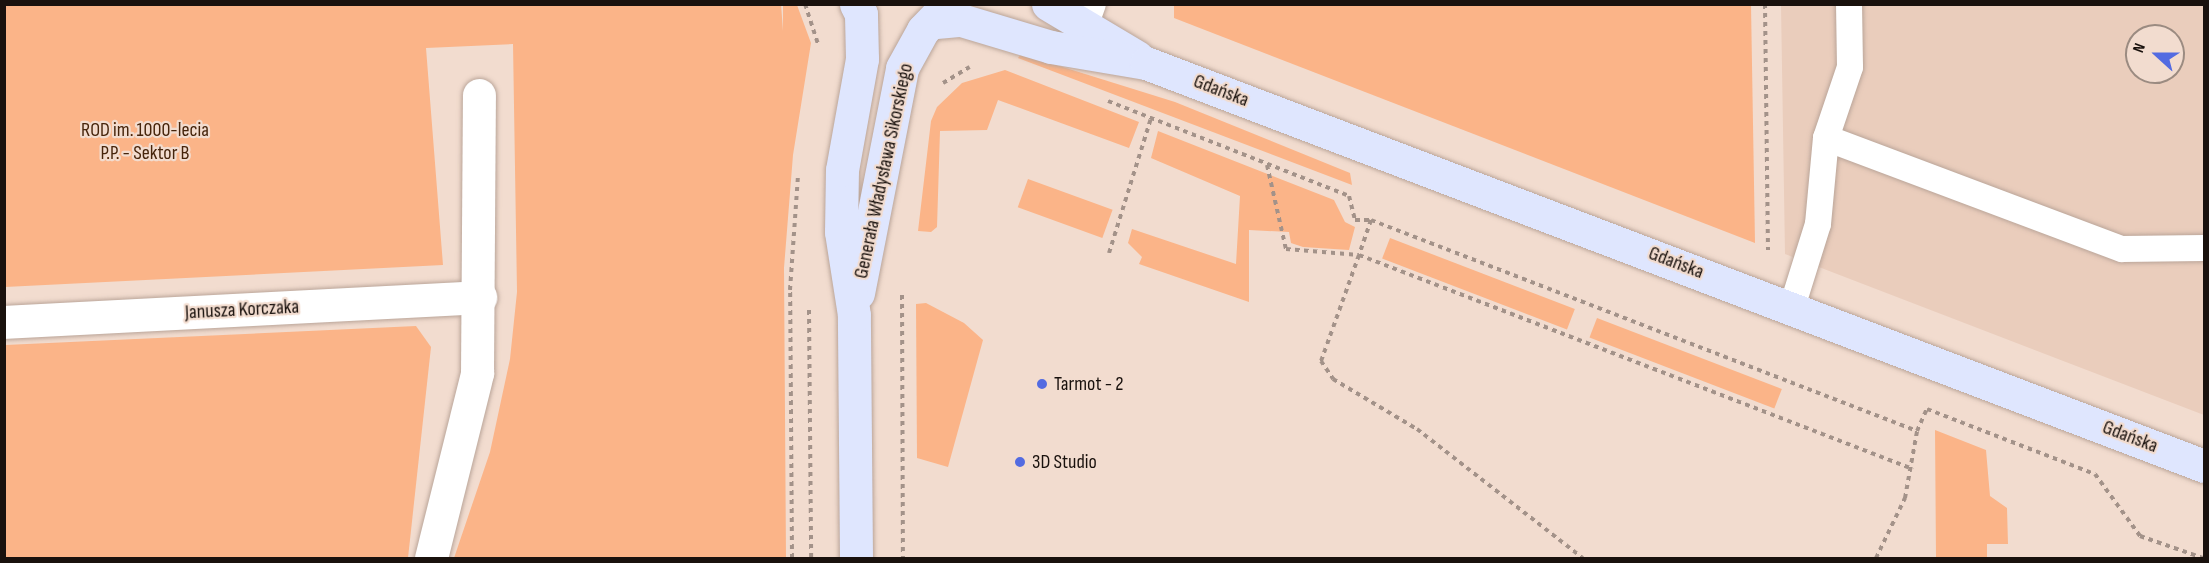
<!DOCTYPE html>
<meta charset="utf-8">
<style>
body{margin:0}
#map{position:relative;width:2209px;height:563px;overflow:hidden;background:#f2dccf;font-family:"Sofia Sans Condensed",sans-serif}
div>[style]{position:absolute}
.built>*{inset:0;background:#eacdbc}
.green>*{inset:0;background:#fbb488;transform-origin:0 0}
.path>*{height:4px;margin-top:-2px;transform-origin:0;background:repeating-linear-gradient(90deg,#a39289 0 4.5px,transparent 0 9px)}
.roads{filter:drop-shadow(0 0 2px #baa599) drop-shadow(0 0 2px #baa599)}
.lane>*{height:26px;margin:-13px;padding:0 13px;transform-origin:13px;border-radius:13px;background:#fff}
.street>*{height:33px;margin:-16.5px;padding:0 16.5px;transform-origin:16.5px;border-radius:16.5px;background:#fff}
.secondary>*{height:33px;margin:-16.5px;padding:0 16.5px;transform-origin:16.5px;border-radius:16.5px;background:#dfe6fe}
.dots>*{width:16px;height:16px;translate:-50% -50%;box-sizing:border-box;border:3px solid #f2dccf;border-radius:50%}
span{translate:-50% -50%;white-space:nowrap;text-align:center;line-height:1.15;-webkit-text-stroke:4.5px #f2dccf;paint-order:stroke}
.street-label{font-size:20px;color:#19110d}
.park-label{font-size:20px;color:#46240b}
.poi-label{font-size:20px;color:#19110d}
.left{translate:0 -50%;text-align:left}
.frame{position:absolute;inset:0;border:6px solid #19110d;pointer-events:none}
.north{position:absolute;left:2125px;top:24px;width:60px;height:60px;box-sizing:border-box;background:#f2dccf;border:2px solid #9b8b81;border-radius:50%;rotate:291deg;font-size:16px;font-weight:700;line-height:24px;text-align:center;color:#19110d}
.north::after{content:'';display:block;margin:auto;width:21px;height:27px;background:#536be1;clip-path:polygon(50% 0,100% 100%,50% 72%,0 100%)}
</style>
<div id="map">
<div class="built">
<div style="clip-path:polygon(evenodd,1781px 5px,2204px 5px,2204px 415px,1785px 254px,1781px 5px,2137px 36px,2173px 36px,2173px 72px,2137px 72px,2137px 36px)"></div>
</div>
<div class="green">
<div style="clip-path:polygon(781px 4px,783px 31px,783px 5px,797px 5px,811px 43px,793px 155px,784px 268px,786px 558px,454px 558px,490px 452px,510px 359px,517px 292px,513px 44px,426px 48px,443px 265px,5px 287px,5px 5px)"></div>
<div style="clip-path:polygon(1174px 5px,1751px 5px,1755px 243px,1174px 18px)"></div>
<div style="clip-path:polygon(1021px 54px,1175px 102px,1350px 173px,1352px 185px,1018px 58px)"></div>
<div style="clip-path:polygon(1005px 70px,1139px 122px,1129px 148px,998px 100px,987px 130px,940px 131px,937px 227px,931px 232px,918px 231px,931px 121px,937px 107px,962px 83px)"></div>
<div style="clip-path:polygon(1158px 131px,1334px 200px,1345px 222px,1355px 227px,1349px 250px,1303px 247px,1291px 243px,1289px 232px,1249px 230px,1249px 302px,1139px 264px,1142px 257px,1128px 243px,1132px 229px,1236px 264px,1240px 196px,1151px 158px)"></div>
<div style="left:1028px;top:179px;width:90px;height:30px;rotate:20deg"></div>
<div style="left:1390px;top:238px;width:198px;height:22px;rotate:21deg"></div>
<div style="clip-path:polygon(926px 303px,964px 323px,983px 340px,948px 467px,917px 458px,916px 304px)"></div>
<div style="left:1597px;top:318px;width:198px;height:21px;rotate:21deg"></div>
<div style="clip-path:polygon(416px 326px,431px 347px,408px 558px,5px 558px,5px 345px)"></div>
<div style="clip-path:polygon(1935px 430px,1986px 450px,1990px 496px,2007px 508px,2008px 544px,1987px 544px,1987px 558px,1936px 558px)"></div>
</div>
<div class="path">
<div style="left:805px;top:4px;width:42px;rotate:72deg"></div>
<div style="left:1765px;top:4px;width:246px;rotate:89.3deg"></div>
<div style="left:943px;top:83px;width:31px;rotate:-31deg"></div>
<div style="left:1108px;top:101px;width:259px;rotate:21.5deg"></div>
<div style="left:1349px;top:196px;width:25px;rotate:76deg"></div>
<div style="left:1355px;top:220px;width:16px"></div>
<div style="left:1371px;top:220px;width:585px;rotate:21.13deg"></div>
<div style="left:1267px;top:165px;width:86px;rotate:77.3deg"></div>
<div style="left:1286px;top:249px;width:73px;rotate:4.7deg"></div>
<div style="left:1359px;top:255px;width:113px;rotate:109.7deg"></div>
<div style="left:1321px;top:361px;width:22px;rotate:56deg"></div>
<div style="left:1333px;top:379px;width:98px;rotate:30.8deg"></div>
<div style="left:1417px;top:429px;width:210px;rotate:37.9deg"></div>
<div style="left:1371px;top:220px;width:37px;rotate:109deg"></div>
<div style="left:1359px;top:255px;width:594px;rotate:21.12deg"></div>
<div style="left:1109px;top:253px;width:141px;rotate:-72.7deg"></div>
<div style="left:902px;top:295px;width:263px;rotate:89.8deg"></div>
<div style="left:809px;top:310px;width:248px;rotate:89.5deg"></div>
<div style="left:792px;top:558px;width:268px;rotate:-90.4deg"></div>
<div style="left:790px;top:290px;width:115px;rotate:-86deg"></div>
<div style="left:1876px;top:558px;width:67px;rotate:-64.2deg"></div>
<div style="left:1905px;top:498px;width:68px;rotate:-79.8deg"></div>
<div style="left:1917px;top:431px;width:24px;rotate:-66deg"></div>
<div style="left:1927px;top:409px;width:180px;rotate:21.2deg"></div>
<div style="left:2095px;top:474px;width:77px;rotate:54deg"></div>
<div style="left:2140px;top:536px;width:67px;rotate:19.2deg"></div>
</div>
<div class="roads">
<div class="lane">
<div style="left:1086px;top:23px;width:20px;rotate:-70deg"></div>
<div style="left:1826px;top:138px;width:316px;rotate:20.6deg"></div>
<div style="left:2122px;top:249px;width:82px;rotate:-0.7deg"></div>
<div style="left:1792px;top:307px;width:87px;rotate:-72.6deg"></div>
<div style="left:1818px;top:224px;width:86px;rotate:-84.7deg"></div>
<div style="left:1826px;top:138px;width:75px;rotate:-71.3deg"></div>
<div style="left:1850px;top:67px;width:63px;rotate:-90.9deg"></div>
</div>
<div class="street">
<div style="left:4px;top:322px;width:477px;rotate:-3deg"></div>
<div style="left:431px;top:558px;width:191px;rotate:-76deg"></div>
<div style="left:477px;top:373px;width:278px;rotate:-89.6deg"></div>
</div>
<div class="secondary">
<div style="left:1048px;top:4px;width:104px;rotate:30.8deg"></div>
<div style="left:936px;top:22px;width:25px;rotate:-5deg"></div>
<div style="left:961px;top:20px;width:94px;rotate:16.7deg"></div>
<div style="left:1051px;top:47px;width:96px;rotate:9.6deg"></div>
<div style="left:1146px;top:63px;width:1132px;rotate:20.85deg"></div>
<div style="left:858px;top:293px;width:229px;rotate:-78.9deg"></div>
<div style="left:902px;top:68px;width:43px;rotate:-61.1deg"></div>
<div style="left:923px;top:30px;width:35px;rotate:-46deg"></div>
<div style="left:856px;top:558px;width:243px;rotate:-90.5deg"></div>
<div style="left:854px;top:315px;width:84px;rotate:-98.9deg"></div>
<div style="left:841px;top:232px;width:62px;rotate:-89.1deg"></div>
<div style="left:842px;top:170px;width:113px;rotate:-79.8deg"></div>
<div style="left:862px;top:59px;width:45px;rotate:-91.3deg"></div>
<div style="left:861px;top:14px;width:11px;rotate:-117deg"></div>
</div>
</div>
<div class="dots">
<div style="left:1042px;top:384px;background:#536be1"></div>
<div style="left:1020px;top:462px;background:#536be1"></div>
</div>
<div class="street-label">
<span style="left:1221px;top:91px;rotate:21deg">Gdańska</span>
<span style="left:884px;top:171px;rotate:-78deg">Generała Władysława Sikorskiego</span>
<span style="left:1676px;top:263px;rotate:21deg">Gdańska</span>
<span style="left:242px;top:310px;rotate:-3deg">Janusza Korczaka</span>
<span style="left:2130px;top:437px;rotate:21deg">Gdańska</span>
</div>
<div class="park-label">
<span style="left:145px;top:142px">ROD im. 1000-lecia<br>P.P. - Sektor B</span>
</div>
<div class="poi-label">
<span class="left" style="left:1054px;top:384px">Tarmot - 2</span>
<span class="left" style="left:1032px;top:462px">3D Studio</span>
</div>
<div class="frame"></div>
<div class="north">N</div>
</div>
